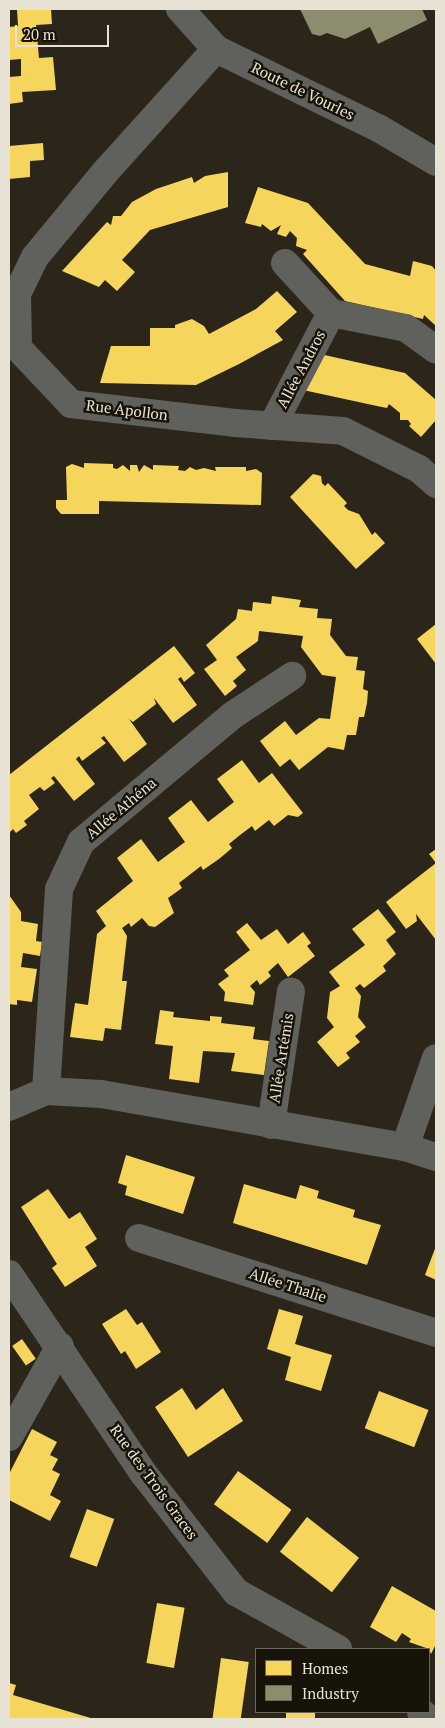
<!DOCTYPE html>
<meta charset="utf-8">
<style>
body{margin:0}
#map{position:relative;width:445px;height:1728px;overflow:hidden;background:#2b2619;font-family:"PT Serif",serif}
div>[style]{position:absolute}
.homes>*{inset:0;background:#f6d55c;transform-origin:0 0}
.industry>*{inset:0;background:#8c8c6e}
.minor>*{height:28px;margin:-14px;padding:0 14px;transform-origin:14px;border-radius:14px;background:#60615c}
span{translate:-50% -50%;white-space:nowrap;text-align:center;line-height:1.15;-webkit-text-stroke:5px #171308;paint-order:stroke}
.street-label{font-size:15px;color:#e7e2d3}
.frame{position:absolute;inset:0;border:10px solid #e7e2d3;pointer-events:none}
.legend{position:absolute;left:255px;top:1648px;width:175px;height:65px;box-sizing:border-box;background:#171308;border:1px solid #6a6659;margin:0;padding:6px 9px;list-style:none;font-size:15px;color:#e7e2d3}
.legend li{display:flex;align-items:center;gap:10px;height:25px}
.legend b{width:25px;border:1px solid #6a6659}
.scale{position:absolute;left:15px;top:25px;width:94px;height:22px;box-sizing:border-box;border:2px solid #e7e2d3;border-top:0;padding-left:6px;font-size:15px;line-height:18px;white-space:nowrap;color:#e7e2d3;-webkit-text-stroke:4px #171308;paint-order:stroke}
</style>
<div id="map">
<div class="homes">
<div style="clip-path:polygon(17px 9px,51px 9px,52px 24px,36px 25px,39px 58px,53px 57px,56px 90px,22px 92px,23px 102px,9px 104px,9px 77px,21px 76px,21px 59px,9px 60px,9px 27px,18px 26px)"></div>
<div style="clip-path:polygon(43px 143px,44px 160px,30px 161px,30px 177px,9px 179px,9px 146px)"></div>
<div style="clip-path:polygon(228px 172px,228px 207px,150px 230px,122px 260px,135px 272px,117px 291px,105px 280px,99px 287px,62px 271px,107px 222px,111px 225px,113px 216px,121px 216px,132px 202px,156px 189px,192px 177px,194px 183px,205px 176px)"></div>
<div style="clip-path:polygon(258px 187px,308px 203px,365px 264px,410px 276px,413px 261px,432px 266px,436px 271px,436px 326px,424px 315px,423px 319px,345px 301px,303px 254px,307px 250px,296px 246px,297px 238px,290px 231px,286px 237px,277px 234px,281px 225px,271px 231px,262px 224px,261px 227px,245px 223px)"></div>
<div style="clip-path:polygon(277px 291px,297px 312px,275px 331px,283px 340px,239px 364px,196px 385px,100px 383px,111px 346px,150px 346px,150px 328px,175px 328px,175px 325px,192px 319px,204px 326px,209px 334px,256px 309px)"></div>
<div style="clip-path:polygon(320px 354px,405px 373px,436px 400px,436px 420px,421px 437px,409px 426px,411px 424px,408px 420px,400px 420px,400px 413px,389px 404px,387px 408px,377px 406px,303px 390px)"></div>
<div style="clip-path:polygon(84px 463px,113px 464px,113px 468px,117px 469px,123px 465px,130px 471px,130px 465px,137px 465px,139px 472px,144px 465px,153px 470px,153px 465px,179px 466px,178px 470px,185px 471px,190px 467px,196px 470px,204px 468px,216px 471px,215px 467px,246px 467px,246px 471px,256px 469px,262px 473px,261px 505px,99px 501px,99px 514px,61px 514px,56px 508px,56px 500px,67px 500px,66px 467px,72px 464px,84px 468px)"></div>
<div style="clip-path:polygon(313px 474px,321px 476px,322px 483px,325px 486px,328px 483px,347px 503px,344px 506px,348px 510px,359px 514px,372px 535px,375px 532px,385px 543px,356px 569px,290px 497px)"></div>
<div style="clip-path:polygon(272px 596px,301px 600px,299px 607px,318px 609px,317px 618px,332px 619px,330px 635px,346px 656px,358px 657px,356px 670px,365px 671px,363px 689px,368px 691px,367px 703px,364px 717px,359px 717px,356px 735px,347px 735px,344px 750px,328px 747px,299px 770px,290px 759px,280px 767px,260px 741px,285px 721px,296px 735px,319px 718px,330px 719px,336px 677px,322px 675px,301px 647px,303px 636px,259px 631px,258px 641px,236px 657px,246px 670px,233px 681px,237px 686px,225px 696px,204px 669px,217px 660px,206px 645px,236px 619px,238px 609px,252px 611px,253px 602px,271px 604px)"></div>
<div style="clip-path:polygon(436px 624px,436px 664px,417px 639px)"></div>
<div style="clip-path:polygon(174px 646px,195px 673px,184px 682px,181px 677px,178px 679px,197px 705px,173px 723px,154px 698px,156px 704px,133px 722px,129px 719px,147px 744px,124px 762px,104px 736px,101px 738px,106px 743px,82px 761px,79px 756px,76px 759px,95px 784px,74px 801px,54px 776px,51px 778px,55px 783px,44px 791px,40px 787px,29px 795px,39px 809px,24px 821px,27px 825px,16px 833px,13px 829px,9px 833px,9px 775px)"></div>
<div style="clip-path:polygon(242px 760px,259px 783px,272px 773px,303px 813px,298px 817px,288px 815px,274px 826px,269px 820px,255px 831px,252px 826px,240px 835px,229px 844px,232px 848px,219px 859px,203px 870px,201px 866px,179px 883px,182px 888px,168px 898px,174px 913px,155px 927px,149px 926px,142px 918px,131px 927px,129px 923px,122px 928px,127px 936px,122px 981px,127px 981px,121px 1030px,105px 1028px,103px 1041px,70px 1037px,75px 1003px,88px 1005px,97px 934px,106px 926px,96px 911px,133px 881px,117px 858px,141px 839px,158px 862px,185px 842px,168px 818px,191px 800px,208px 822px,234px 802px,217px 779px)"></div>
<div style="clip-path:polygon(436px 849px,436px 940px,416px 914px,417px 921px,406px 929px,386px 902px,436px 863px,429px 854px)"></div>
<div style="clip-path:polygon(9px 895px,21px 912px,21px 921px,38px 924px,36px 941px,42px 942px,40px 956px,23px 953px,21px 967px,37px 969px,32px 1002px,17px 1000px,17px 1005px,9px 1004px)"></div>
<div style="clip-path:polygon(378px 909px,396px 932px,386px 940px,396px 954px,383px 966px,386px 971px,364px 988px,360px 984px,355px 988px,361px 996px,358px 1017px,366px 1027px,355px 1036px,360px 1042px,346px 1053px,350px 1058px,338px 1067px,317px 1042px,334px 1027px,327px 1018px,330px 992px,340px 986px,329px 972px,365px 945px,352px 929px)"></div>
<div style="clip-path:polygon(247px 923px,261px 940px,277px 929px,288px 944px,303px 932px,311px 943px,307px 946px,315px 956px,288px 977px,278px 963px,268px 972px,271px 976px,260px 985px,257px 980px,250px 986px,255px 992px,253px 1005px,224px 1001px,225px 992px,218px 984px,229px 976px,224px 970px,250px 950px,236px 932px)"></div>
<div style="clip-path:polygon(160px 1010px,174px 1012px,173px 1017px,210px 1021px,210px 1016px,222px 1017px,221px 1023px,255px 1027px,253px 1039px,269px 1041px,264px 1075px,231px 1071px,235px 1053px,203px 1051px,199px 1083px,169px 1079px,173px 1046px,155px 1044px)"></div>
<div style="clip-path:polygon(126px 1155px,195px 1177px,183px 1214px,125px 1195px,127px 1186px,118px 1183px)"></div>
<div style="clip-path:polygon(244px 1184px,296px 1199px,300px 1185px,319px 1191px,317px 1198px,355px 1210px,353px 1217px,381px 1225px,367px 1265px,233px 1223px)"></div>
<div style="clip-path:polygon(48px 1189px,69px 1219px,80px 1212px,97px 1239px,85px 1247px,97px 1266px,65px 1287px,52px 1268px,57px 1264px,21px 1207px)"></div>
<div style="clip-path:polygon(436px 1246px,436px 1280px,425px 1275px)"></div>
<div style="clip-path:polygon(126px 1309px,137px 1325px,142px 1322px,161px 1352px,136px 1369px,125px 1351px,121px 1354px,102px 1324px)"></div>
<div style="clip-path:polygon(279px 1309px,303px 1316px,295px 1344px,332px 1355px,321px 1391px,285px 1380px,291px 1357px,267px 1349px)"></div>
<div style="left:22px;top:1339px;width:24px;height:12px;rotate:55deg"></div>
<div style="clip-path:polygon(182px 1388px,196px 1410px,223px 1388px,243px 1421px,188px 1457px,155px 1407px)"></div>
<div style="left:379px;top:1391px;width:53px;height:40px;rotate:21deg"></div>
<div style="clip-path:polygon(32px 1429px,57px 1442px,50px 1455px,58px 1459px,52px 1470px,60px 1474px,50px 1495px,61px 1501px,50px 1521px,9px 1500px,9px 1474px)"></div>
<div style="left:238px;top:1471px;width:66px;height:41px;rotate:36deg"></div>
<div style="left:87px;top:1509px;width:29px;height:51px;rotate:20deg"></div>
<div style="left:307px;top:1517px;width:66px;height:44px;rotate:38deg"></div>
<div style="clip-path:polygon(392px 1586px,436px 1611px,436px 1644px,431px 1654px,429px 1649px,409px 1642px,411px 1639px,402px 1633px,396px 1642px,370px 1627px)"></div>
<div style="left:157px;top:1603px;width:28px;height:61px;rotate:10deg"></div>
<div style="left:221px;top:1658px;width:28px;height:62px;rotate:8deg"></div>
<div style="clip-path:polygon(9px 1683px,16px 1685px,13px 1695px,94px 1719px,9px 1719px)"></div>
<div style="left:286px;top:1712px;width:29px;height:7px"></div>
</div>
<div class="industry">
<div style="clip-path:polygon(300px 9px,422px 9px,427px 20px,378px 44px,370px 27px,345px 39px,327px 33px,320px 36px,312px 34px)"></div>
</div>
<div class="minor">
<div style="left:180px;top:9px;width:54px;rotate:48deg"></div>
<div style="left:216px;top:49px;width:182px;rotate:26deg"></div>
<div style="left:380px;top:129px;width:65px;rotate:30.5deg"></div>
<div style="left:216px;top:49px;width:164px;rotate:132deg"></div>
<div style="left:106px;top:171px;width:112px;rotate:129.5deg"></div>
<div style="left:35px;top:257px;width:41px;rotate:115.9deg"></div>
<div style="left:17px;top:294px;width:54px;rotate:88.9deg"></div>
<div style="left:18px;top:348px;width:77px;rotate:46.6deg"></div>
<div style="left:71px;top:404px;width:165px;rotate:6.6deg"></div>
<div style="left:235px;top:423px;width:108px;rotate:4.2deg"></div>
<div style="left:343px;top:431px;width:85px;rotate:26.6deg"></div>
<div style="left:419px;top:469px;width:23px;rotate:41deg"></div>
<div style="left:331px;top:313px;width:76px;rotate:11.3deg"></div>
<div style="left:406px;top:328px;width:37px;rotate:36deg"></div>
<div style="left:272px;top:426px;width:127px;rotate:-62.4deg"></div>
<div style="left:331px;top:313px;width:68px;rotate:-132.6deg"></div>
<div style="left:46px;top:1091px;width:202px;rotate:-86.3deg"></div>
<div style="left:59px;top:889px;width:52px;rotate:-64.9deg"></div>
<div style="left:81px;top:842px;width:198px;rotate:-39.9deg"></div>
<div style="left:233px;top:715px;width:71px;rotate:-33.5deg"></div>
<div style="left:9px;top:1107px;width:40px;rotate:-23.4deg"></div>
<div style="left:46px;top:1091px;width:55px;rotate:3.1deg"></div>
<div style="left:101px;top:1094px;width:309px;rotate:9.9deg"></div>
<div style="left:405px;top:1147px;width:33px;rotate:18deg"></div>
<div style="left:271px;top:1125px;width:135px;rotate:-81.5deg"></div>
<div style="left:405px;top:1147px;width:94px;rotate:-70.8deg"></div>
<div style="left:139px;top:1238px;width:312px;rotate:17.7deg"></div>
<div style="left:9px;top:1274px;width:241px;rotate:56deg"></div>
<div style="left:144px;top:1474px;width:150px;rotate:52.1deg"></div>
<div style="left:236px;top:1592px;width:117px;rotate:29.2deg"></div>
<div style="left:9px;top:1437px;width:104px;rotate:-60.7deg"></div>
<div style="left:421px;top:1712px;width:11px;rotate:41deg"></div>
</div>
<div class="street-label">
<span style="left:303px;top:91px;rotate:26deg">Route de Vourles</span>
<span style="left:301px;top:369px;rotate:-62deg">Allée Andros</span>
<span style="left:127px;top:410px;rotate:7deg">Rue Apollon</span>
<span style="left:121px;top:808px;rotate:-40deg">Allée Athéna</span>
<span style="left:281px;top:1058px;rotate:-81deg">Allée Artémis</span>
<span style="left:288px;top:1285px;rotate:18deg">Allée Thalie</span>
<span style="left:154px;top:1482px;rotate:54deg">Rue des Trois Graces</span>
</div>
<div class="frame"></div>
<ul class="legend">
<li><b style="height:14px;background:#f6d55c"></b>Homes</li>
<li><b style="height:14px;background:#8c8c6e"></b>Industry</li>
</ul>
<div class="scale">20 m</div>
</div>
